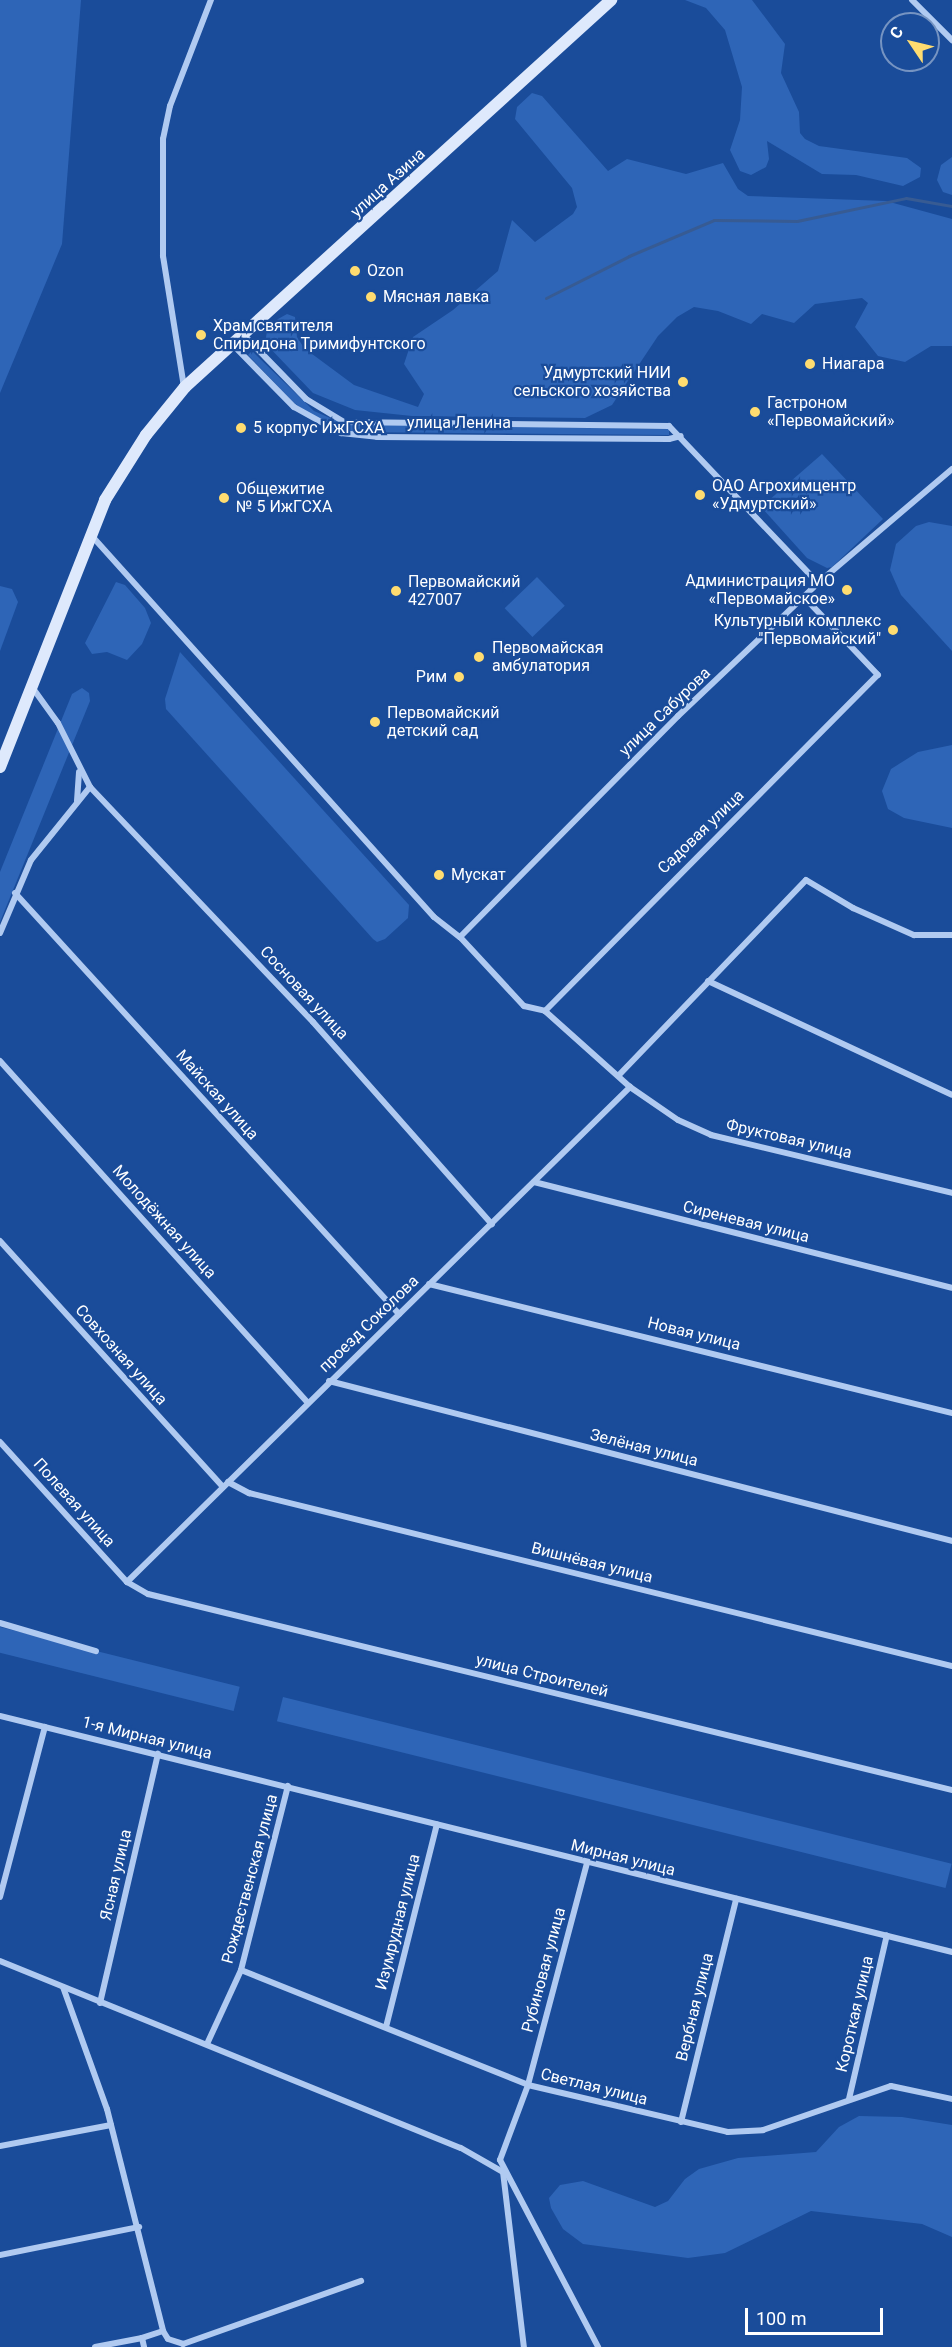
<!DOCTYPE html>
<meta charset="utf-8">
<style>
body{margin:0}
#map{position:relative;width:952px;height:2347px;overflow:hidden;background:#1a4c9a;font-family:Roboto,sans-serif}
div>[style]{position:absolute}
.green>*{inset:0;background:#2e65b7;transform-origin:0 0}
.stream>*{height:3px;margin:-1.5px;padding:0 1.5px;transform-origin:1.5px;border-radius:1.5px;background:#375b93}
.street>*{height:6px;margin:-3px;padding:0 3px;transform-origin:3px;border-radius:3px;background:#b0caf1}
.secondary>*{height:12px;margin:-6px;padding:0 6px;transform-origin:6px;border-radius:6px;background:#dee9fc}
.dots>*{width:16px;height:16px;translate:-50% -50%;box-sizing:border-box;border:3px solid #1a4c9a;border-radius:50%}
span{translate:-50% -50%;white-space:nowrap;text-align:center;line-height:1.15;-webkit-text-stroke:4.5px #1a4c9a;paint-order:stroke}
.street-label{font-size:16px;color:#fff}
.poi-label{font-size:16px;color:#fff}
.left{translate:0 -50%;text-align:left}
.right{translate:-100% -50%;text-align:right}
.north{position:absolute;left:880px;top:12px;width:60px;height:60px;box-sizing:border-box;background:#1a4c9a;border:2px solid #7694c2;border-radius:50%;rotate:305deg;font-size:16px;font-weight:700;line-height:24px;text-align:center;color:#fff}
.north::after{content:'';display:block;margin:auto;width:21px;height:27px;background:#ffdc70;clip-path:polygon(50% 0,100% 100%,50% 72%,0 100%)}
.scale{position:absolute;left:745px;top:2308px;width:138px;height:27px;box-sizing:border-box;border:3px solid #fff;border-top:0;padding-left:8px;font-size:18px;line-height:21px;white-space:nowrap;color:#fff;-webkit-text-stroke:4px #1a4c9a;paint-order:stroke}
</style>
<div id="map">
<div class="green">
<div style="clip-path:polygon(0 0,81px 0,62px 244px,0 393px)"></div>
<div style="clip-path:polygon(685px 0,752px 0,785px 44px,781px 73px,799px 112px,800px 133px,805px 139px,819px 146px,907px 158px,921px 168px,920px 177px,903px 186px,856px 175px,822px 174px,767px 141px,769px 159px,766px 167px,751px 175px,740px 171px,730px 150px,740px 120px,742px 87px,725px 30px,706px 8px)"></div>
<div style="clip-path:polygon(532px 93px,542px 96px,608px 171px,627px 159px,686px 174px,723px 163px,738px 189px,748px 196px,886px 201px,952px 219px,952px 346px,931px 346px,905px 362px,878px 356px,855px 327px,868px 303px,862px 298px,815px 304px,794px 323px,762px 314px,751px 324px,718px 311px,694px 307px,677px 317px,658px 336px,612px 405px,585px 418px,412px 416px,355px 410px,313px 393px,265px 343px,267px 331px,278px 319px,287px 314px,295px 317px,297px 337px,304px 348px,354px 385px,418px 407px,424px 394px,404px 364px,413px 337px,453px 310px,498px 271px,512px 220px,535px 242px,573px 214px,577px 207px,572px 188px,515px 119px,517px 107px)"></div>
<div style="clip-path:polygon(952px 157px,952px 195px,943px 192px,937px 180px,941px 165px)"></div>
<div style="clip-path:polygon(252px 351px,314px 411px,344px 424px,669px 429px,669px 435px,350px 432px,310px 416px,293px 402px,248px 355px)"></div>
<div style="clip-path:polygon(822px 454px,883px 519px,832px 567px,827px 568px,807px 558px,761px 507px)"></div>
<div style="clip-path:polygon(929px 522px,952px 526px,952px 651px,901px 595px,890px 570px,896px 544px,916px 526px)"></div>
<div style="left:537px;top:577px;width:40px;height:45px;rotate:46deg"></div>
<div style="clip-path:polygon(116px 582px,125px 585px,145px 608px,151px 623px,142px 644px,127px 660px,107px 652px,92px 654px,85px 643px)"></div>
<div style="clip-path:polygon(0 586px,12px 589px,18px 602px,0 651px)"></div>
<div style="clip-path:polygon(180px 652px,409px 905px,408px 918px,385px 939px,377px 942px,373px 939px,166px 709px,165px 699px)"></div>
<div style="clip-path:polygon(82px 688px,89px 693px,90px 701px,0 922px,0 872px,72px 694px)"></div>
<div style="clip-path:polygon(952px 745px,952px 828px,904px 818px,888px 809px,882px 791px,891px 769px,918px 752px)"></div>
<div style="left:0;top:1627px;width:247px;height:25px;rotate:14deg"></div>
<div style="left:283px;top:1697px;width:689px;height:25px;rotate:14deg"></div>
<div style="clip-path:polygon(859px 2116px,902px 2117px,952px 2125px,952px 2237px,922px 2224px,811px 2211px,725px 2253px,688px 2258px,583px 2244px,563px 2229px,551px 2208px,549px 2198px,560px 2185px,583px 2181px,655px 2207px,668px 2201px,685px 2179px,699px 2169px,738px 2158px,816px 2152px,839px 2127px)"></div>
</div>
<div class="stream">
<div style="left:546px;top:298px;width:93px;rotate:-26.8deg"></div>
<div style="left:629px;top:256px;width:92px;rotate:-23deg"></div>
<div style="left:714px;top:220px;width:83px;rotate:0.7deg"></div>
<div style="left:797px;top:221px;width:111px;rotate:-11.9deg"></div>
<div style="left:906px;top:198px;width:47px;rotate:9.9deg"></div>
</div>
<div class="street">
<div style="left:912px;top:0;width:57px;rotate:45deg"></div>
<div style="left:244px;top:335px;width:89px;rotate:45.9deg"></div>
<div style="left:306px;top:399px;width:44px;rotate:31.2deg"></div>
<div style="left:344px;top:422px;width:325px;rotate:0.7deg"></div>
<div style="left:669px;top:426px;width:216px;rotate:46.5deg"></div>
<div style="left:233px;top:345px;width:87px;rotate:45.5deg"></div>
<div style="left:294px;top:407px;width:54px;rotate:29deg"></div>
<div style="left:341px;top:433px;width:36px;rotate:6deg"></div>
<div style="left:377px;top:437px;width:292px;rotate:0.4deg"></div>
<div style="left:669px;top:439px;width:12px;rotate:-14deg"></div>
<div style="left:184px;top:387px;width:133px;rotate:-99.1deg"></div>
<div style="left:163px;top:256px;width:117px;rotate:-90deg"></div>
<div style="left:163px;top:139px;width:34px;rotate:-78deg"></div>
<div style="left:170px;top:106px;width:114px;rotate:-68.9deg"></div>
<div style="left:91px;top:535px;width:513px;rotate:48.08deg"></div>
<div style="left:434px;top:917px;width:33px;rotate:38deg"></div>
<div style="left:460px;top:937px;width:94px;rotate:47.2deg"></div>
<div style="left:524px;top:1006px;width:22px;rotate:13deg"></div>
<div style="left:545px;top:1011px;width:114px;rotate:41.8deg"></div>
<div style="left:630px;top:1087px;width:58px;rotate:34.5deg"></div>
<div style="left:678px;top:1120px;width:36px;rotate:24deg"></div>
<div style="left:711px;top:1135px;width:248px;rotate:13.5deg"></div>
<div style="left:32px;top:687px;width:44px;rotate:54.2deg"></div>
<div style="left:58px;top:723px;width:72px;rotate:63.4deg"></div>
<div style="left:90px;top:787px;width:324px;rotate:46.5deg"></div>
<div style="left:313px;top:1022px;width:270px;rotate:48.5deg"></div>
<div style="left:77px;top:801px;width:29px;rotate:-86deg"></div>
<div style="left:15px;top:893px;width:570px;rotate:47.63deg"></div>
<div style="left:0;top:933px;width:79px;rotate:-67deg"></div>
<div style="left:31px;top:860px;width:94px;rotate:-51.1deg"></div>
<div style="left:460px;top:937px;width:310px;rotate:-45.4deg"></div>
<div style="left:678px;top:716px;width:193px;rotate:-43.5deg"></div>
<div style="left:818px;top:583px;width:176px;rotate:-40.4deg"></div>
<div style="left:708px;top:981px;width:269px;rotate:25deg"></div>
<div style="left:545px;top:1011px;width:473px;rotate:-45.3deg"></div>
<div style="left:878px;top:675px;width:108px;rotate:-133.5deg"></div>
<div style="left:0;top:1061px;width:459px;rotate:48deg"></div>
<div style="left:619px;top:1075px;width:270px;rotate:-46.2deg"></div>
<div style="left:806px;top:880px;width:55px;rotate:30.8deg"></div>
<div style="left:853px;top:908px;width:67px;rotate:23.9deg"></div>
<div style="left:914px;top:935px;width:38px"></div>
<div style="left:534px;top:1182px;width:431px;rotate:14.2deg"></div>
<div style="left:0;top:1241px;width:332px;rotate:47.8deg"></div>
<div style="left:429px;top:1284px;width:539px;rotate:13.86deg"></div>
<div style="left:329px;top:1381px;width:643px;rotate:14.4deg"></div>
<div style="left:0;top:1442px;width:189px;rotate:47.8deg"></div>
<div style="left:127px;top:1582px;width:24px;rotate:30deg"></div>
<div style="left:148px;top:1594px;width:828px;rotate:13.7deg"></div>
<div style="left:228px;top:1482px;width:24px;rotate:28deg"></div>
<div style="left:249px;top:1493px;width:724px;rotate:13.83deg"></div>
<div style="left:127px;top:1582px;width:706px;rotate:-44.54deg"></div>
<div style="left:0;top:1623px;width:100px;rotate:16.3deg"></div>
<div style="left:0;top:1716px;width:981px;rotate:13.92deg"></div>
<div style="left:587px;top:1863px;width:230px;rotate:104.9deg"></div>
<div style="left:528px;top:2085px;width:80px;rotate:110.5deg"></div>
<div style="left:500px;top:2160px;width:211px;rotate:62.3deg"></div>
<div style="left:0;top:1897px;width:176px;rotate:-75.2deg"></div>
<div style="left:0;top:1961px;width:497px;rotate:22.1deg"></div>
<div style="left:461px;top:2148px;width:48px;rotate:29.7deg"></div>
<div style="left:503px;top:2172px;width:176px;rotate:83.2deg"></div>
<div style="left:241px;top:1970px;width:309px;rotate:21.8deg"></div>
<div style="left:528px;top:2085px;width:205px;rotate:13.2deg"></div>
<div style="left:728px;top:2132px;width:35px;rotate:-3deg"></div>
<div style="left:763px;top:2130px;width:135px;rotate:-19deg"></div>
<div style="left:891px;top:2086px;width:62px;rotate:12deg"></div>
<div style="left:63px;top:1987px;width:130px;rotate:70.2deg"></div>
<div style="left:107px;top:2109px;width:229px;rotate:75.8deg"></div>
<div style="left:163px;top:2331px;width:22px;rotate:162deg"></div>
<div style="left:142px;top:2338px;width:9px;rotate:77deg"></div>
<div style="left:100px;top:2003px;width:256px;rotate:-76.9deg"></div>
<div style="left:386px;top:2027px;width:209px;rotate:-75.9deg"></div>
<div style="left:207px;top:2044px;width:81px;rotate:-65.3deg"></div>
<div style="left:241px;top:1970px;width:190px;rotate:-75.7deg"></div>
<div style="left:849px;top:2099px;width:168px;rotate:-77deg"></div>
<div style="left:681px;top:2122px;width:230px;rotate:-76.1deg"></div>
<div style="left:0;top:2146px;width:113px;rotate:-10.7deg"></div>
<div style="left:0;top:2255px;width:142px;rotate:-11.4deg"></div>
<div style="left:163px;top:2331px;width:9px;rotate:58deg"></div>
<div style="left:168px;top:2339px;width:16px;rotate:18deg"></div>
<div style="left:183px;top:2344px;width:189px;rotate:-19.5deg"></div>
<div style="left:95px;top:2347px;width:48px;rotate:-10.8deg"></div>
</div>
<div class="secondary">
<div style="left:0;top:767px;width:287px;rotate:-68.5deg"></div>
<div style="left:105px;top:500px;width:77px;rotate:-57.8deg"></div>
<div style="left:146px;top:435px;width:62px;rotate:-50.9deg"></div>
<div style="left:185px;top:387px;width:576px;rotate:-42.25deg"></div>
</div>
<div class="dots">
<div style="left:355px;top:271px;background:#ffdc70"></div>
<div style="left:371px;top:297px;background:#ffdc70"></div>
<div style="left:201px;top:335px;background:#ffdc70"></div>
<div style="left:810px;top:364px;background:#ffdc70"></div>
<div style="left:683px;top:382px;background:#ffdc70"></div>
<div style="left:755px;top:412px;background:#ffdc70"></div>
<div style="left:241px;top:428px;background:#ffdc70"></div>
<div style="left:700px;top:495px;background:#ffdc70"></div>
<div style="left:224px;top:498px;background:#ffdc70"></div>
<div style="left:847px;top:590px;background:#ffdc70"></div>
<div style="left:396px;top:591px;background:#ffdc70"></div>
<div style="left:893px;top:630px;background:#ffdc70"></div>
<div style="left:479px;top:657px;background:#ffdc70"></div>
<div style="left:459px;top:677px;background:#ffdc70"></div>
<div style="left:375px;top:722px;background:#ffdc70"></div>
<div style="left:439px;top:875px;background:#ffdc70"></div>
</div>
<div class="street-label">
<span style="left:388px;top:183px;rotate:-42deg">улица Азина</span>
<span style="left:459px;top:423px">улица Ленина</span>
<span style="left:665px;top:712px;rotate:-44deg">улица Сабурова</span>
<span style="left:701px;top:832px;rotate:-44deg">Садовая улица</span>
<span style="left:304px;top:993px;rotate:47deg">Сосновая улица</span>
<span style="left:217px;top:1095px;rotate:48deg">Майская улица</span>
<span style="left:789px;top:1139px;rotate:13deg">Фруктовая улица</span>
<span style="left:164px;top:1222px;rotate:48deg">Молодёжная улица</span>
<span style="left:746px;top:1222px;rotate:14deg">Сиреневая улица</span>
<span style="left:369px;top:1324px;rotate:-44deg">проезд Соколова</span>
<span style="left:694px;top:1334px;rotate:14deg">Новая улица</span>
<span style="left:121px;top:1355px;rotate:48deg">Совхозная улица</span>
<span style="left:644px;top:1448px;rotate:14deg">Зелёная улица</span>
<span style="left:74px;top:1503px;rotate:48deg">Полевая улица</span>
<span style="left:592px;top:1563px;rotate:14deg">Вишнёвая улица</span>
<span style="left:542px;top:1676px;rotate:14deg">улица Строителей</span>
<span style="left:147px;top:1738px;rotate:14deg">1-я Мирная улица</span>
<span style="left:623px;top:1858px;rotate:14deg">Мирная улица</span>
<span style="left:116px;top:1875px;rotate:-77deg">Ясная улица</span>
<span style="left:250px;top:1879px;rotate:-75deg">Рождественская улица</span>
<span style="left:398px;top:1922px;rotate:-76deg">Изумрудная улица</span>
<span style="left:544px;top:1970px;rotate:-75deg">Рубиновая улица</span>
<span style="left:695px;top:2007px;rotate:-76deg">Вербная улица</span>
<span style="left:855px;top:2014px;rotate:-77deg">Короткая улица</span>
<span style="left:594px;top:2087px;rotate:14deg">Светлая улица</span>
</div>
<div class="poi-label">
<span class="left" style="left:367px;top:271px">Ozon</span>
<span class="left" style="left:383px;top:297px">Мясная лавка</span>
<span class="left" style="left:213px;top:335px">Храм святителя<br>Спиридона Тримифунтского</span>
<span class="left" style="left:822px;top:364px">Ниагара</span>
<span class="right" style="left:671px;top:382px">Удмуртский НИИ<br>сельского хозяйства</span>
<span class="left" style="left:767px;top:412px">Гастроном<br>«Первомайский»</span>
<span class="left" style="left:253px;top:428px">5 корпус ИжГСХА</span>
<span class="left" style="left:712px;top:495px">ОАО Агрохимцентр<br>«Удмуртский»</span>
<span class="left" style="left:236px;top:498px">Общежитие<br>№ 5 ИжГСХА</span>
<span class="right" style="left:835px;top:590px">Администрация МО<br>«Первомайское»</span>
<span class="left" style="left:408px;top:591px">Первомайский<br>427007</span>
<span class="right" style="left:881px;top:630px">Культурный комплекс<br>"Первомайский"</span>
<span class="left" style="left:492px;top:657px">Первомайская<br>амбулатория</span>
<span class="right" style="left:447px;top:677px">Рим</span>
<span class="left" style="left:387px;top:722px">Первомайский<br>детский сад</span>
<span class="left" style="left:451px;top:875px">Мускат</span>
</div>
<div class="north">С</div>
<div class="scale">100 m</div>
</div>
